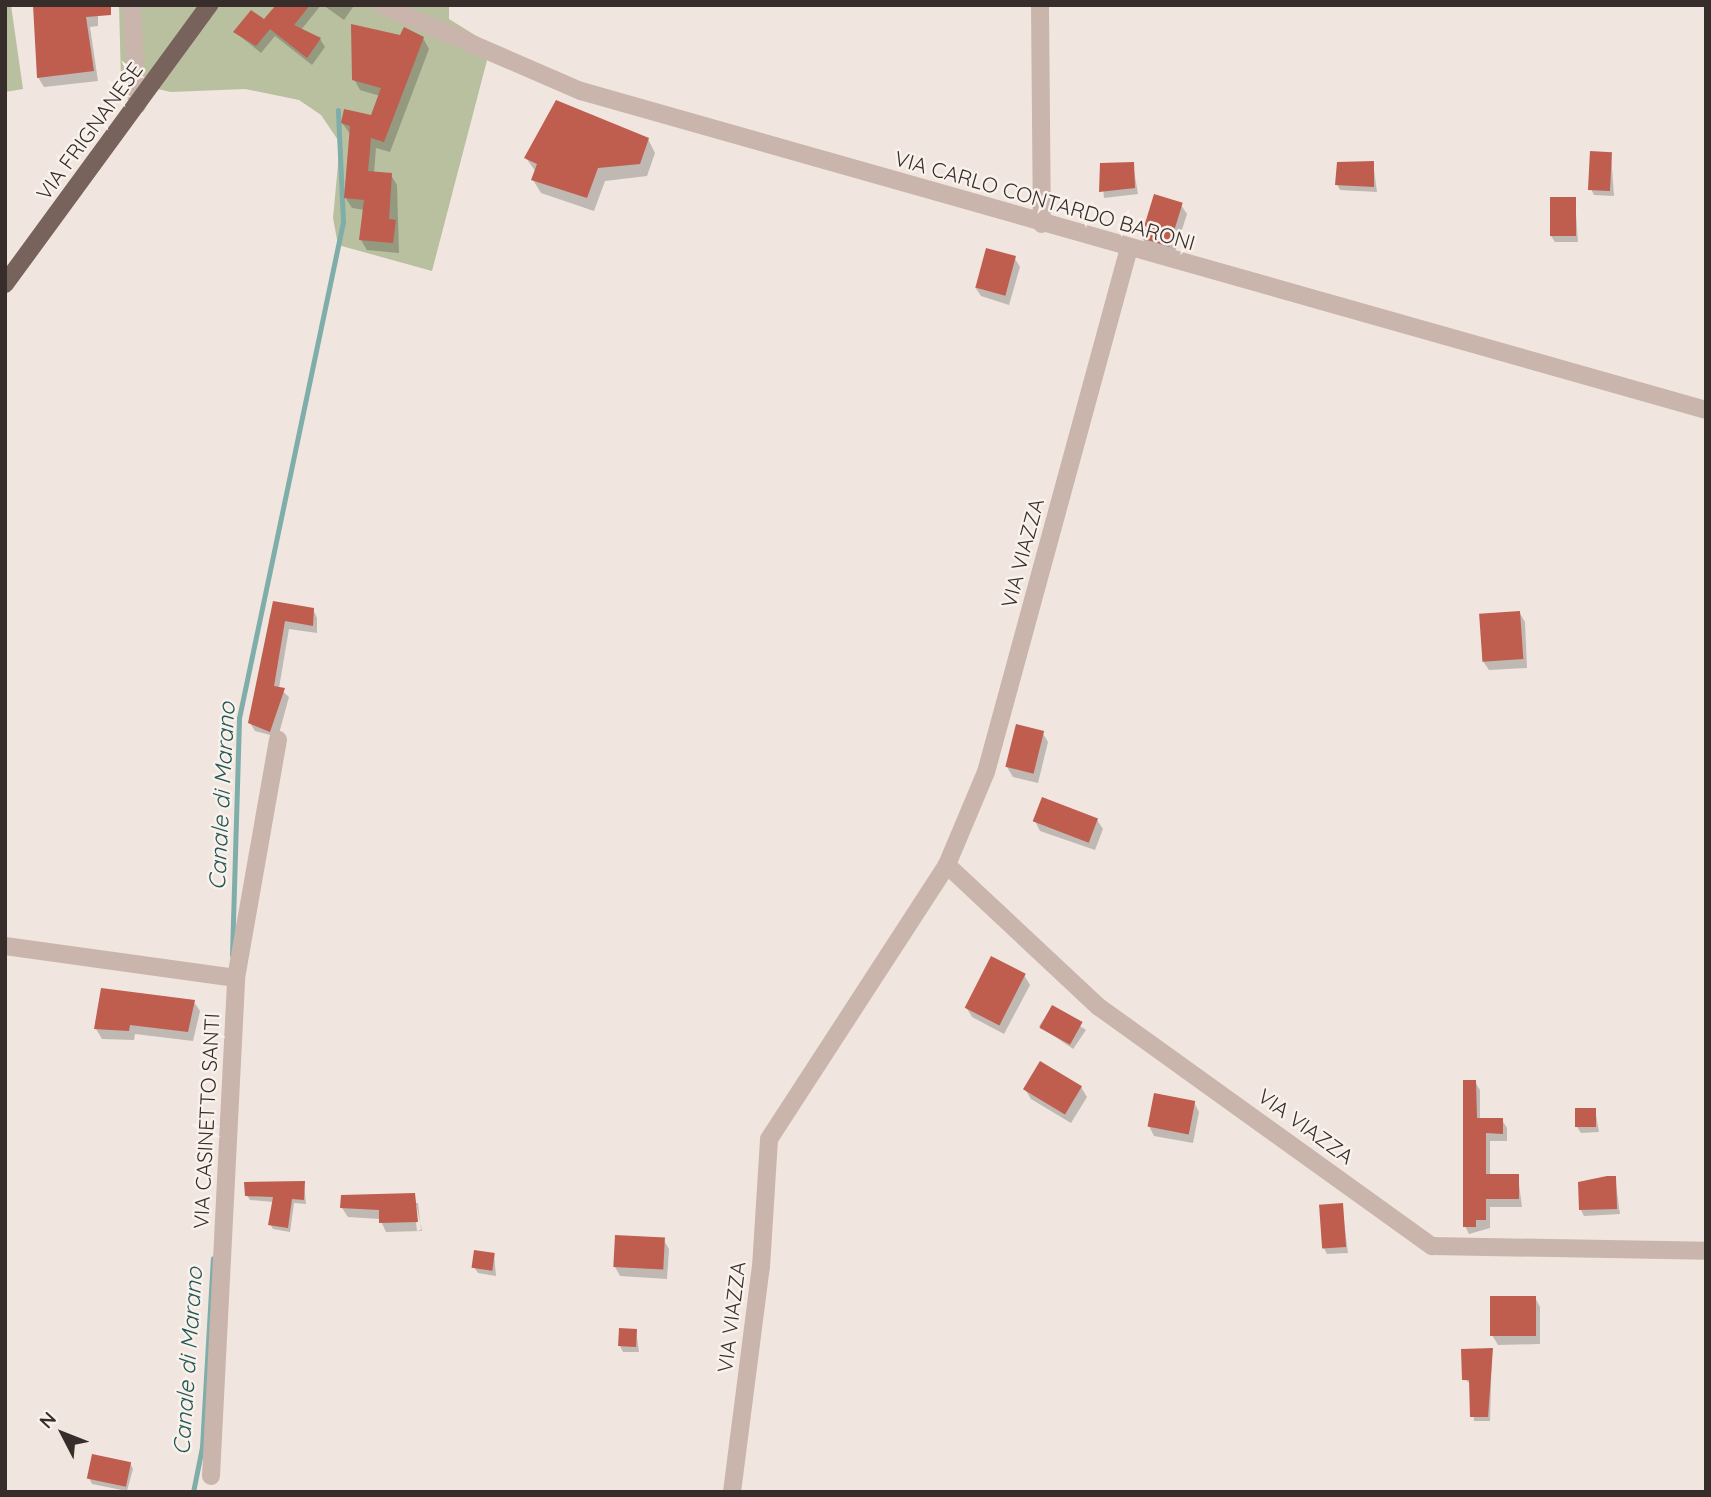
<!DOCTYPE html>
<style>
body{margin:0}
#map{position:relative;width:1711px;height:1497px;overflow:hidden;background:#f1e6df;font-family:Quicksand,sans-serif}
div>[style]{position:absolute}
.green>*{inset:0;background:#b9c09f}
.shadow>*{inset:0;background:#0003;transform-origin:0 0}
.stream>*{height:5px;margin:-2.5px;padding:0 2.5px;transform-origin:2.5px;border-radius:2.5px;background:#7fadaa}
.building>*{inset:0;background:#bf5d4f;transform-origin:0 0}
.minor>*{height:18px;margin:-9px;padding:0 9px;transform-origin:9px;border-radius:9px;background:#c9b5ab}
.major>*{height:18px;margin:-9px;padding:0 9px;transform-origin:9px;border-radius:9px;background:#78625c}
span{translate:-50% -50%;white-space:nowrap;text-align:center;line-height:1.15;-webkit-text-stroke:5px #f9f1eb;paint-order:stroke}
.street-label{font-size:21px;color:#372d2a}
.water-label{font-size:23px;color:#215754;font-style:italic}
.frame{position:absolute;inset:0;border:7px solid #372d2a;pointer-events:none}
.north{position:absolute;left:28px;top:1399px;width:70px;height:70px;-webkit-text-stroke:5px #f9f1eb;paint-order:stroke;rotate:312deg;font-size:19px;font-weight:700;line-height:28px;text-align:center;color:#372d2a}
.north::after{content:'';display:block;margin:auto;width:24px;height:32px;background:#372d2a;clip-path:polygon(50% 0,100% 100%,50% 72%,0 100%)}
</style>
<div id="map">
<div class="green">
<div style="clip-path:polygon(5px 5px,11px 5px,23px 89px,5px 92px)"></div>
<div style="clip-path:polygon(119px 5px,449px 5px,449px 19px,491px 45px,432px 271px,338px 245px,333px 218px,340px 143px,321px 115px,299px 100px,245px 89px,171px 92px,121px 81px)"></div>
</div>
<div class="shadow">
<div style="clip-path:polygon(35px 5px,98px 5px,98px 26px,90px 27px,98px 81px,44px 87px,38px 77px)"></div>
<div style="clip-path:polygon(279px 5px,321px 5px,301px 30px,320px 39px,325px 47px,312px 65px,275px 36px,261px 53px,235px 32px,265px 21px)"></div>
<div style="clip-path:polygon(323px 5px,352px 5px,353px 7px,344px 20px)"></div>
<div style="clip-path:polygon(401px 37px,423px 38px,429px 49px,390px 152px,376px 148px,374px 173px,391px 175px,397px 185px,399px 253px,367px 250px,361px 240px,365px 210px,352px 208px,345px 197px,351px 135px,342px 123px,373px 117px,380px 96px,360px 90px,354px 79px)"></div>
<div style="clip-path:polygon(648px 139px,655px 153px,647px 176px,605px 181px,594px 211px,541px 193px,533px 180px,536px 172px,526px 158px)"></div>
<div style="clip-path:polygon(1611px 154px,1614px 196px,1594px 195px,1591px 189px)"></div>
<div style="clip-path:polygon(1373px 162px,1377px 192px,1340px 190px,1337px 184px)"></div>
<div style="clip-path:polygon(1133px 164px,1138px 194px,1104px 198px,1101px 165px)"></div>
<div style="clip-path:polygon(1575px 199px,1578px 242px,1555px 242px,1551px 236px)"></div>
<div style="clip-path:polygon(1181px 205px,1187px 214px,1174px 255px,1147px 247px,1142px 237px)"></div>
<div style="clip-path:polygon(1014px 257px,1020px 267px,1009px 305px,981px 296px,975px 287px)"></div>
<div style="clip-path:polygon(274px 603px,313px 609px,317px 618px,317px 633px,289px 629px,279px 688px,289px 697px,278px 737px,255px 731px,250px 723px)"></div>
<div style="clip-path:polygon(1519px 612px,1525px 622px,1527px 668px,1489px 670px,1483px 661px)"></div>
<div style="clip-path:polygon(1042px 732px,1048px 742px,1038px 783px,1013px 777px,1007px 767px)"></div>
<div style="clip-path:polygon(1097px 820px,1103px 829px,1095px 850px,1040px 831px,1035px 821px)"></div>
<div style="clip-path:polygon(1024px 975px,1030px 985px,1004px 1034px,972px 1017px,966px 1007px)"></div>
<div style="clip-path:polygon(194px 1002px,200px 1011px,193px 1041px,135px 1034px,134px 1040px,102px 1039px,96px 1029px)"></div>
<div style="left:1052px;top:1007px;width:41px;height:23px;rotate:34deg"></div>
<div style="clip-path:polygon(1475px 1082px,1480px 1090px,1480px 1120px,1502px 1120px,1507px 1128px,1507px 1141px,1490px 1141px,1490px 1175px,1518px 1176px,1522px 1207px,1490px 1207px,1490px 1228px,1469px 1234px,1465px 1226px)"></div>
<div style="clip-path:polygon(1081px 1087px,1087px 1097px,1071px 1123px,1031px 1099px,1025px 1089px)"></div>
<div style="clip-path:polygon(1194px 1102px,1199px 1112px,1193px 1143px,1154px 1136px,1149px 1126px)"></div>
<div style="clip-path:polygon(1595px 1109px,1599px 1132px,1581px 1133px,1577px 1127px)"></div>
<div style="clip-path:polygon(1615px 1177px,1620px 1214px,1584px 1216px,1581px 1210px)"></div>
<div style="clip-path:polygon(304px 1183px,306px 1204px,294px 1203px,290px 1232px,273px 1229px,270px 1224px,274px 1202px,250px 1200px,247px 1195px)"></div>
<div style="clip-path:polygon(evenodd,414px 1195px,422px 1231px,386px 1232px,380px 1219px,348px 1217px,342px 1208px,414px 1195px,414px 1203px,418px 1203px,421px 1230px,417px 1231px,414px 1203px)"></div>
<div style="clip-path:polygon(1342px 1205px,1348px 1253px,1327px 1254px,1324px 1248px)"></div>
<div style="clip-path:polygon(663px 1239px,669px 1249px,667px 1279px,620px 1276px,615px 1267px)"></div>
<div style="clip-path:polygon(494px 1254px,496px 1276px,478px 1273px,474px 1267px)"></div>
<div style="clip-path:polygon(1535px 1297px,1540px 1307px,1540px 1344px,1498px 1345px,1492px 1335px)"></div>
<div style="clip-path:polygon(636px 1330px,639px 1352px,623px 1352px,620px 1346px)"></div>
<div style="clip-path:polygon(1492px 1350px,1490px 1421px,1474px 1421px,1471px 1384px,1464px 1379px)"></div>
<div style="clip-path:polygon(130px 1463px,133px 1469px,127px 1491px,92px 1484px,89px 1478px)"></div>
</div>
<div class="stream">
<div style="left:232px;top:955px;width:237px;rotate:-88.3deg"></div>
<div style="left:239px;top:718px;width:507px;rotate:-78.16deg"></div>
<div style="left:343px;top:222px;width:112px;rotate:-92.6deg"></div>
<div style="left:193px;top:1492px;width:46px;rotate:-78.7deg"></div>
<div style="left:202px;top:1447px;width:189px;rotate:-86.7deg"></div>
</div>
<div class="building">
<div style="clip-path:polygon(33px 5px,111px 5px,111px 15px,86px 17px,94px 71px,37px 78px)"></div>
<div style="clip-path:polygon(276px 5px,310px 5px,294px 25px,321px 38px,307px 58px,270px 29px,256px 46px,233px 32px,251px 10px,264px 19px)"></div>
<div style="clip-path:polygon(351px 24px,400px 35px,404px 27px,424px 37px,384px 142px,371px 138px,368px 171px,392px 173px,389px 219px,396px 220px,393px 243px,359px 240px,364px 200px,344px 198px,350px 126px,341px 123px,344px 109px,371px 115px,381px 88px,352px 80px)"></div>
<div style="clip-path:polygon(556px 100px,649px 138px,640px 164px,598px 168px,587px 198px,531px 180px,537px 164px,524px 158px)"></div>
<div style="left:1590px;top:151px;width:22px;height:39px;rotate:3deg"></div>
<div style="clip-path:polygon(1374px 161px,1374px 187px,1335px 185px,1337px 162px)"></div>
<div style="clip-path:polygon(1134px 162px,1135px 188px,1099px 192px,1100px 163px)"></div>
<div style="left:1154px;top:194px;width:30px;height:46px;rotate:17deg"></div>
<div style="left:1550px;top:197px;width:26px;height:39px"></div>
<div style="left:986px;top:248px;width:31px;height:41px;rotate:15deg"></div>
<div style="clip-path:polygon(273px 601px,314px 608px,313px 626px,285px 621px,274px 686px,285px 688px,270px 732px,248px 723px)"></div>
<div style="left:1520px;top:611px;width:48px;height:41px;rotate:86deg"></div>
<div style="left:1016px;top:724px;width:29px;height:44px;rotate:14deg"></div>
<div style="left:1042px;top:797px;width:60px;height:26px;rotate:21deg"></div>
<div style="left:991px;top:956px;width:39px;height:58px;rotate:27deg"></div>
<div style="clip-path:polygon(101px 988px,195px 1000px,188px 1032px,130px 1025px,129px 1031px,94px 1029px)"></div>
<div style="left:1052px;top:1005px;width:35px;height:26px;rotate:29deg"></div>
<div style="left:1040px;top:1061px;width:49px;height:33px;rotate:31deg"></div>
<div style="clip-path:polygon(1463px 1080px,1476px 1080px,1477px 1118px,1503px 1118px,1503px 1134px,1486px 1133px,1486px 1174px,1519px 1174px,1519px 1199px,1486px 1199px,1486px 1220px,1476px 1220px,1476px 1227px,1463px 1227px)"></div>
<div style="left:1154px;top:1093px;width:42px;height:34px;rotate:11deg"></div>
<div style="left:1575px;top:1108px;width:21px;height:19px"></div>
<div style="clip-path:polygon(1607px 1176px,1616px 1176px,1617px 1209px,1579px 1210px,1578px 1182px)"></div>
<div style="clip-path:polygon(305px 1181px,304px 1200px,292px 1199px,288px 1228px,268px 1225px,273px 1197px,245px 1196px,244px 1182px)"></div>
<div style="clip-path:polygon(415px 1193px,418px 1222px,379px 1223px,379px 1210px,340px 1208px,341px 1195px)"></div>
<div style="left:1343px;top:1203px;width:44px;height:24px;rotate:86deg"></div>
<div style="left:615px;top:1235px;width:50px;height:32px;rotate:3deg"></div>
<div style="left:474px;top:1250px;width:21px;height:18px;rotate:8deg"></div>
<div style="left:1490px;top:1296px;width:46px;height:40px"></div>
<div style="left:619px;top:1328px;width:18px;height:18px;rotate:3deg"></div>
<div style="clip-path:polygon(1493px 1348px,1488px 1417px,1470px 1417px,1469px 1380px,1462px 1380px,1461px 1349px)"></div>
<div style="left:92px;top:1454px;width:40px;height:25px;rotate:12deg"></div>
</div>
<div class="minor">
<div style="left:132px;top:5px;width:100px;rotate:87.1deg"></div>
<div style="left:382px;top:5px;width:217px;rotate:23.4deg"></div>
<div style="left:581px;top:91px;width:1169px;rotate:15.83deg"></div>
<div style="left:1040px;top:5px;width:219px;rotate:89.5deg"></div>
<div style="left:1129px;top:248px;width:543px;rotate:105.26deg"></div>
<div style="left:986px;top:772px;width:101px;rotate:112.8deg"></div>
<div style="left:947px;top:865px;width:208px;rotate:43.1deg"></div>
<div style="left:1099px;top:1007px;width:410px;rotate:35.7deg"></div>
<div style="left:1432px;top:1246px;width:274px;rotate:1deg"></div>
<div style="left:5px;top:946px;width:233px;rotate:7.9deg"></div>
<div style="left:211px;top:1476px;width:499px;rotate:-87.1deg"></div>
<div style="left:236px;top:978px;width:242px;rotate:-80deg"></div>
<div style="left:732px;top:1492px;width:227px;rotate:-82.7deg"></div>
<div style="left:761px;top:1267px;width:128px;rotate:-86.4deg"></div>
<div style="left:769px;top:1139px;width:327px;rotate:-57deg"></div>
</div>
<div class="major">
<div style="left:5px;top:284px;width:346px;rotate:-53.8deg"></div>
</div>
<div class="street-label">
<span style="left:89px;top:131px;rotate:-54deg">VIA FRIGNANESE</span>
<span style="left:1045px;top:200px;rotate:16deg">VIA CARLO CONTARDO BARONI</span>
<span style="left:1022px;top:553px;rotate:-75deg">VIA VIAZZA</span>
<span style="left:206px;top:1121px;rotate:-87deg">VIA CASINETTO SANTI</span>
<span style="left:1306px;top:1126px;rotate:36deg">VIA VIAZZA</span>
<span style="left:731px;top:1317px;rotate:-83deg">VIA VIAZZA</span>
</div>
<div class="water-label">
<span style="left:222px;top:796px;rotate:-87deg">Canale di Marano</span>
<span style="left:188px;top:1361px;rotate:-86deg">Canale di Marano</span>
</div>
<div class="frame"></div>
<div class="north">N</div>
</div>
